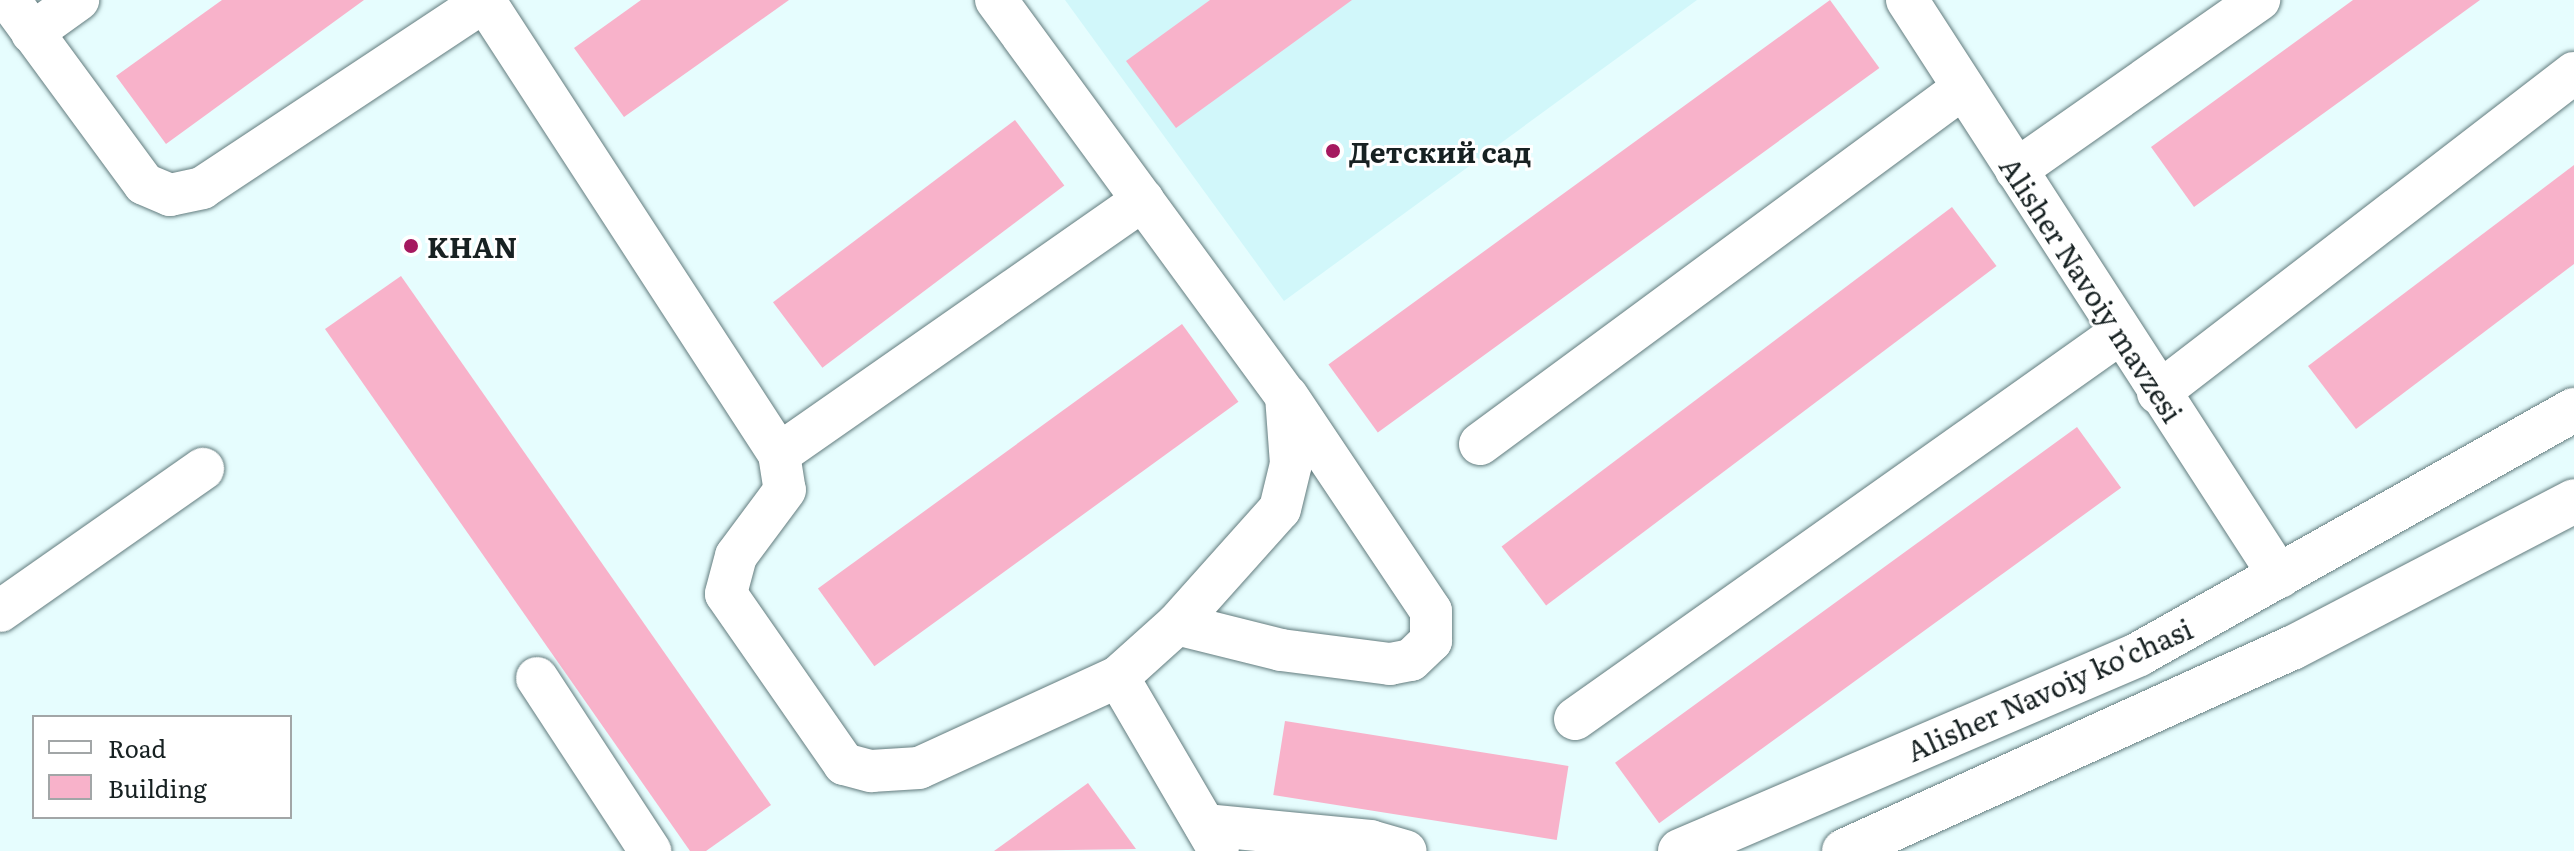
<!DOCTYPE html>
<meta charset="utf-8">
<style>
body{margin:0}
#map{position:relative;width:2574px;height:851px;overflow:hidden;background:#e6fdfe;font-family:Literata,serif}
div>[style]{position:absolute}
.built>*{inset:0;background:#d1f7fa}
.building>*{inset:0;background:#f8b2ca;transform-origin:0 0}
.roads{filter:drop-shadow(0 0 2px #637c7e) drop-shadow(0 0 2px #637c7e)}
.minor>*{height:42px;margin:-21px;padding:0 21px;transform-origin:21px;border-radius:21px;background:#fff}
.major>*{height:44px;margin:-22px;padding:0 22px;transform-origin:22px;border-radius:22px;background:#fff}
.dots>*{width:22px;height:22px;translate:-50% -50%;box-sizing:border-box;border:4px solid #fff;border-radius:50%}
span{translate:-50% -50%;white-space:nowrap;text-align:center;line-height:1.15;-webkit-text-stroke:6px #fff;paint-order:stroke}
.poi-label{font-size:28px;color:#172122;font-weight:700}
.left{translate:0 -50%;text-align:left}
.street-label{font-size:28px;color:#172122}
.legend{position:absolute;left:32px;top:715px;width:260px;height:104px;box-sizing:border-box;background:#fff;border:2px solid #a2a6a7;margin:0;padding:10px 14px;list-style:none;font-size:24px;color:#172122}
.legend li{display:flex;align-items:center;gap:16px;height:40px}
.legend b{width:40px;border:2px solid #a2a6a7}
</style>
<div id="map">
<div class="built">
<div style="clip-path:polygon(1065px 0,1697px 0,1284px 301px)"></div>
</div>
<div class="building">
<div style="clip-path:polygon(222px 0,364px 0,166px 144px,116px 76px)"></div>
<div style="clip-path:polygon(641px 0,789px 0,624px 117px,574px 48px)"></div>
<div style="clip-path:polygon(1210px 0,1352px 0,1176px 128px,1126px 61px)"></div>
<div style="left:1830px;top:0;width:84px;height:620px;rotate:54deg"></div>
<div style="clip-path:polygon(2353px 0,2480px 0,2194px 207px,2151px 147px)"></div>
<div style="left:1015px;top:120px;width:82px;height:303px;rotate:53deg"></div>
<div style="clip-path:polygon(2574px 165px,2574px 264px,2356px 429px,2308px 366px)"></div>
<div style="left:1952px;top:207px;width:74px;height:564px;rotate:53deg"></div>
<div style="clip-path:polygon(401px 276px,771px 805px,706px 851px,690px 851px,325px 329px)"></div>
<div style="left:1182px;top:324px;width:96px;height:450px;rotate:54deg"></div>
<div style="left:2077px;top:427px;width:75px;height:571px;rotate:54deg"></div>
<div style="left:1285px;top:721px;width:287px;height:75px;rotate:9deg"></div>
<div style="clip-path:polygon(1088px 783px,1136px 849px,994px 851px)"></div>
</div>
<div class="roads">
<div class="minor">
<div style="left:9px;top:0;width:228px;rotate:53.7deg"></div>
<div style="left:144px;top:184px;width:28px;rotate:23deg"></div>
<div style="left:170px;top:195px;width:33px;rotate:-12deg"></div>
<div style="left:202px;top:188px;width:339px;rotate:-33.5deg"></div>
<div style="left:484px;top:0;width:541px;rotate:56.99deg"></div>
<div style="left:779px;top:454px;width:36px;rotate:81deg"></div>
<div style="left:785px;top:490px;width:82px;rotate:126.6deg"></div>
<div style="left:736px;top:556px;width:39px;rotate:105deg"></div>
<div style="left:726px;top:594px;width:207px;rotate:55.2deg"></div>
<div style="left:844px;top:764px;width:28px;rotate:15deg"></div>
<div style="left:871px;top:771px;width:48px;rotate:-3.6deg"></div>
<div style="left:919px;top:768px;width:219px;rotate:-24.6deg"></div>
<div style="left:1118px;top:677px;width:79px;rotate:-41.9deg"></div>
<div style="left:1177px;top:624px;width:154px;rotate:-48.2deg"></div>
<div style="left:1280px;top:509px;width:46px;rotate:-76.3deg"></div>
<div style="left:1291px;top:464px;width:68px;rotate:-94.2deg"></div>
<div style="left:1286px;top:396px;width:491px;rotate:-126.2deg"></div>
<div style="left:1907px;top:0;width:687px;rotate:57.12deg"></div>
<div style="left:32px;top:33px;width:57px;rotate:-35.7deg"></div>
<div style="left:2016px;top:170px;width:297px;rotate:-35deg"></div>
<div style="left:2158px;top:393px;width:525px;rotate:-37.57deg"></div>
<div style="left:1480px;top:444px;width:600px;rotate:-36.39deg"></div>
<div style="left:779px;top:454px;width:444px;rotate:-34.9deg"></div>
<div style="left:0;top:611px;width:248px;rotate:-35deg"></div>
<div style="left:1177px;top:624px;width:107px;rotate:14deg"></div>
<div style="left:1281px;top:650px;width:110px;rotate:7.3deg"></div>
<div style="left:1390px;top:664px;width:21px;rotate:-11deg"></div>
<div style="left:1411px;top:660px;width:28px;rotate:-44deg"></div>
<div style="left:1431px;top:641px;width:30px;rotate:-90deg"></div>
<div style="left:1431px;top:611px;width:259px;rotate:-123.8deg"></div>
<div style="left:1118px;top:677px;width:198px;rotate:59.7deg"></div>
<div style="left:537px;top:678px;width:207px;rotate:56.8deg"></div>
<div style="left:1575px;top:719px;width:666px;rotate:-35.29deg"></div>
<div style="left:1205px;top:825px;width:166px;rotate:5.5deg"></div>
<div style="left:1370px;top:841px;width:37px;rotate:16deg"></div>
</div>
<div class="major">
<div style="left:1680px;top:851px;width:499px;rotate:-23.2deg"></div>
<div style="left:2139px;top:654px;width:499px;rotate:-29.3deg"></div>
<div style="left:1844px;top:851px;width:492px;rotate:-24.4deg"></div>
<div style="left:2292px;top:648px;width:318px;rotate:-27.5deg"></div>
</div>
</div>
<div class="dots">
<div style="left:1333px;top:151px;background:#a5195f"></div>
<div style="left:411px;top:246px;background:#a5195f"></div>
</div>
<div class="poi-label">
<span class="left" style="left:1349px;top:151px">Детский сад</span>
<span class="left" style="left:427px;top:246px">KHAN</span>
</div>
<div class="street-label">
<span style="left:2092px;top:289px;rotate:57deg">Alisher Navoiy mavzesi</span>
<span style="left:2049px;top:689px;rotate:-24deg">Alisher Navoiy ko'chasi</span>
</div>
<ul class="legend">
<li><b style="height:10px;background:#fff"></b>Road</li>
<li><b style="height:22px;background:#f8b2ca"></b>Building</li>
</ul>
</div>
